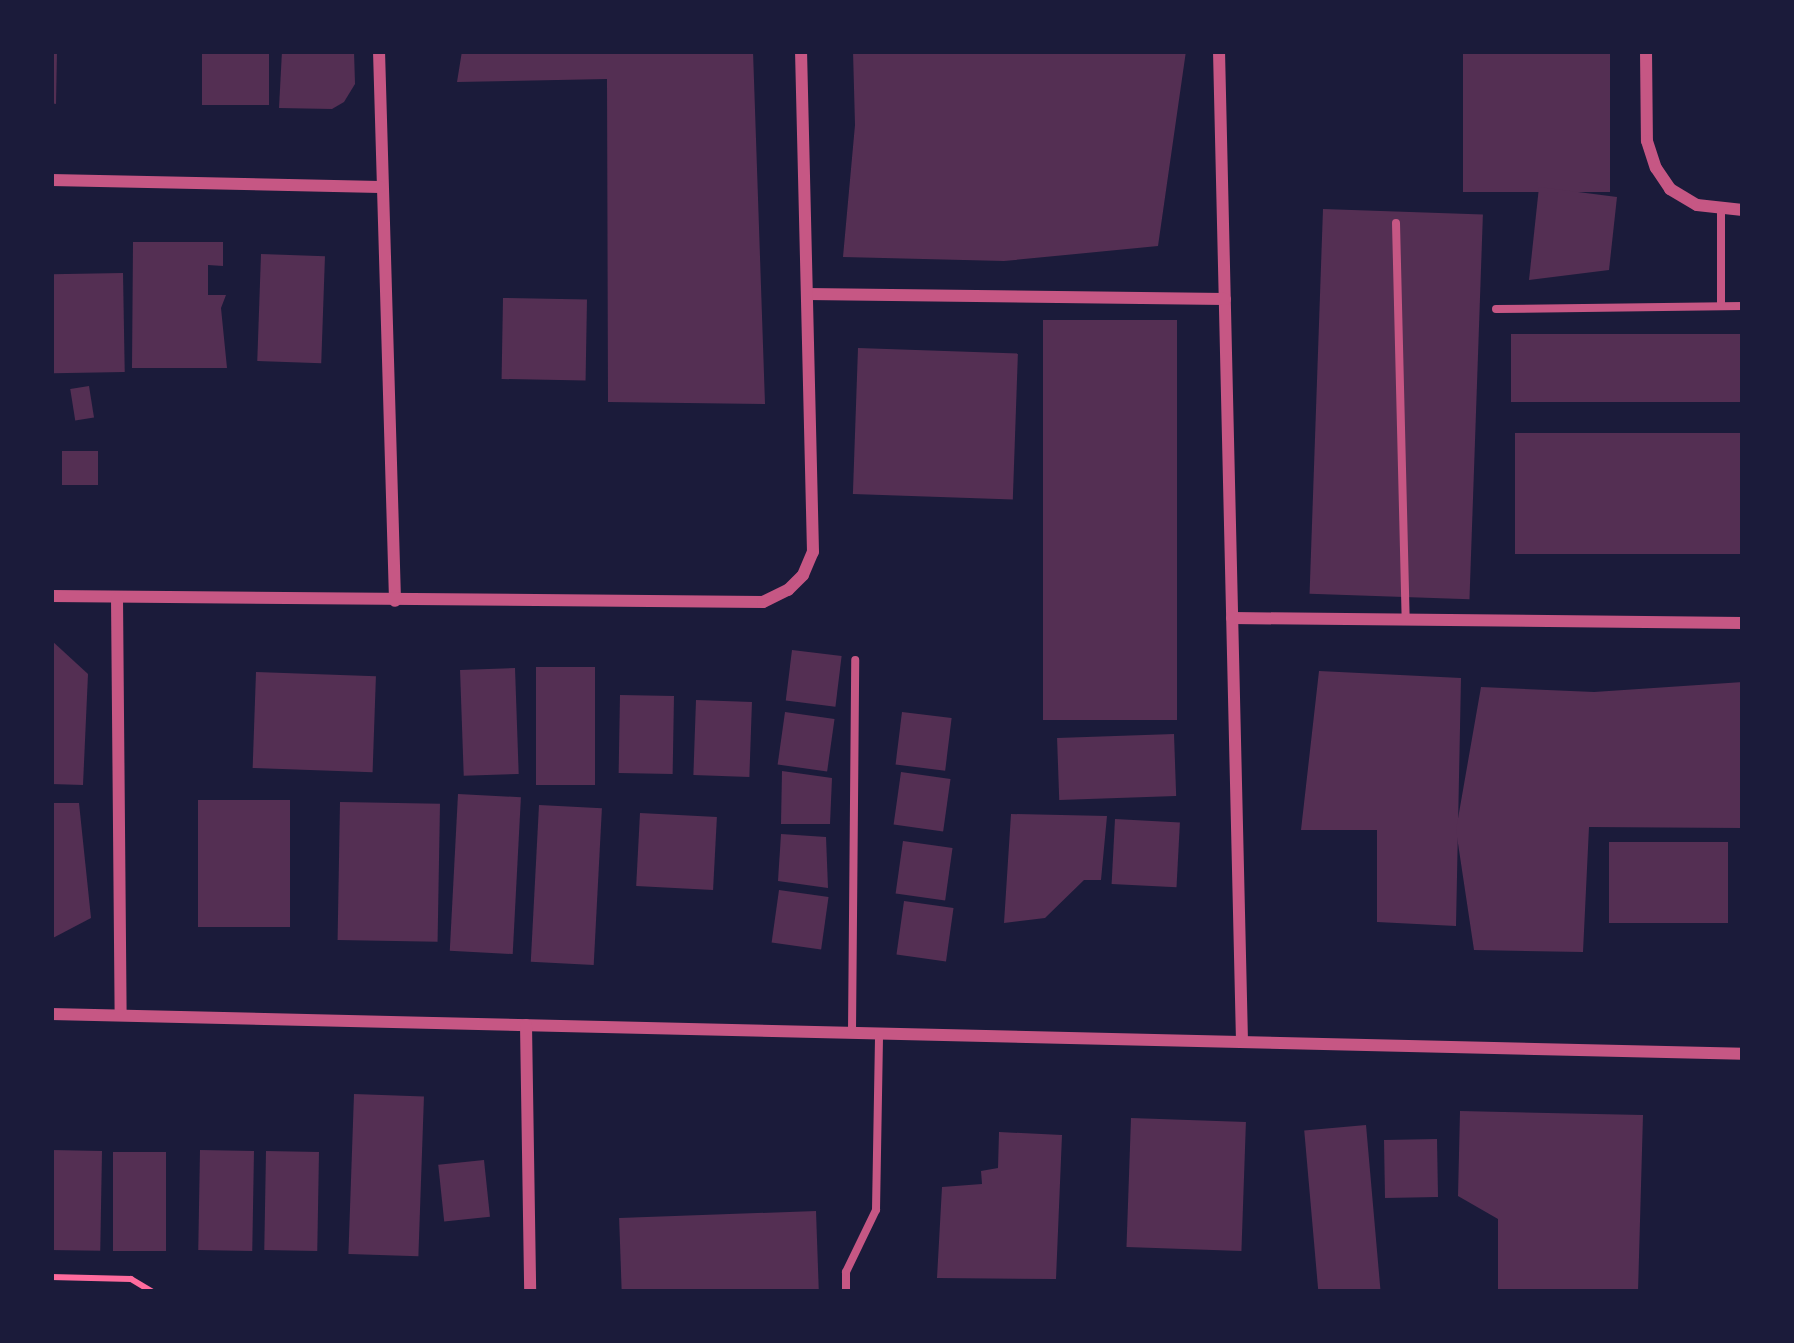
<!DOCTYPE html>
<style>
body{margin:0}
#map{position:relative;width:1794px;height:1343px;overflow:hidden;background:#1b1b3a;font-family:"Titillium Web",sans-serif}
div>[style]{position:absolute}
.building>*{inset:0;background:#542f53;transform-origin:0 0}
.path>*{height:6px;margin:-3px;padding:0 3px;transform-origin:3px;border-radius:3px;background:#ff6b9d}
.service>*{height:8px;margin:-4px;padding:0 4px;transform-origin:4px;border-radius:4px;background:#c65784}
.minor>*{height:12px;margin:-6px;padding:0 6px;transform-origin:6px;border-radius:6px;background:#c65784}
span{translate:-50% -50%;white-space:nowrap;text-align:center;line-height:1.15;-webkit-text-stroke:9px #1b1b3a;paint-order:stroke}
.frame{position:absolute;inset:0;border:54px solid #1b1b3a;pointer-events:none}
</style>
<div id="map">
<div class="building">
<div style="clip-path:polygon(51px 51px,57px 51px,56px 104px,51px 103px)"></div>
<div style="left:202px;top:51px;width:67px;height:54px"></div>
<div style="clip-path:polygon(282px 51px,354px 51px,355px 84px,344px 102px,332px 109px,279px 108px)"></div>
<div style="clip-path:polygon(462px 51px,753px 51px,765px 404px,608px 402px,607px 79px,457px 82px)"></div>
<div style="clip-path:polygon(853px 51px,1186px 51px,1158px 246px,1004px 261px,843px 257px,855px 125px)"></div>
<div style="left:1463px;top:51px;width:147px;height:141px"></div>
<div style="clip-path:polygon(1539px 187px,1617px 197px,1609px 270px,1529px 280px)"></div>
<div style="left:1323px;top:209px;width:160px;height:385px;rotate:2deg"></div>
<div style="clip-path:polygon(133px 242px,223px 242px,223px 266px,208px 265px,208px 295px,226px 295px,221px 308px,227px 368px,132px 368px)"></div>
<div style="left:261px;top:254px;width:64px;height:107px;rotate:2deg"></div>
<div style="left:123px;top:273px;width:99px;height:71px;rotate:89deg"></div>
<div style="left:503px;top:298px;width:84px;height:81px;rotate:1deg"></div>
<div style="left:1177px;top:320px;width:400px;height:134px;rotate:90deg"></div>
<div style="left:1511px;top:334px;width:232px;height:68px"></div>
<div style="left:858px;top:348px;width:160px;height:146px;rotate:2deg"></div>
<div style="left:89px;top:386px;width:32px;height:19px;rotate:81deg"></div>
<div style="left:1515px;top:433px;width:228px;height:121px"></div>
<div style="left:62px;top:451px;width:36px;height:34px"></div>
<div style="clip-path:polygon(51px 640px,88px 674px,83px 785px,51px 784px)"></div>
<div style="left:792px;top:650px;width:50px;height:51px;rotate:7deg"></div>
<div style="left:536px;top:667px;width:59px;height:118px"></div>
<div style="left:515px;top:668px;width:106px;height:55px;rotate:88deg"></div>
<div style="clip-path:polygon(1319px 671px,1461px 678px,1456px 926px,1377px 922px,1377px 830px,1301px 830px)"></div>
<div style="left:256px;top:672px;width:120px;height:96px;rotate:2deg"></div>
<div style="clip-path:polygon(1743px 682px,1743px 828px,1589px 827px,1583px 952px,1474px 950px,1456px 830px,1481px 687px,1594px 692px)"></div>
<div style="left:620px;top:695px;width:54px;height:78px;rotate:1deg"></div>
<div style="left:696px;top:700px;width:56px;height:75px;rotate:2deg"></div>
<div style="left:785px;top:712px;width:50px;height:53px;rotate:8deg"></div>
<div style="left:902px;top:712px;width:50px;height:53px;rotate:7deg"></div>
<div style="left:1174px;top:734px;width:62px;height:117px;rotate:88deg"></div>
<div style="clip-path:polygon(782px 771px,832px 778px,830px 824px,781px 824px)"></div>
<div style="left:901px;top:772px;width:50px;height:53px;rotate:8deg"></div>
<div style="left:458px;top:794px;width:63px;height:157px;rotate:3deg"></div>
<div style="left:290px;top:800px;width:127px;height:92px;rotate:90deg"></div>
<div style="left:340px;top:802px;width:100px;height:138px;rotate:1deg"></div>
<div style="clip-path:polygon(51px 803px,79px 803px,91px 918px,51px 939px)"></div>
<div style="left:539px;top:805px;width:63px;height:157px;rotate:3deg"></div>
<div style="left:640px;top:813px;width:77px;height:73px;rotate:3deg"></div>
<div style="clip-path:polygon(1011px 814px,1107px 816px,1101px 880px,1084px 880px,1045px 918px,1004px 923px)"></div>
<div style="left:1115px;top:819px;width:65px;height:65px;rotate:3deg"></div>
<div style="clip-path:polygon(781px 834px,826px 837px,828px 888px,778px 881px)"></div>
<div style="left:903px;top:841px;width:50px;height:53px;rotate:8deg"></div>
<div style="left:1728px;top:842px;width:81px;height:119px;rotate:90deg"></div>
<div style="left:779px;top:890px;width:50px;height:53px;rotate:8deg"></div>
<div style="left:904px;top:901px;width:50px;height:54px;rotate:8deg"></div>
<div style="left:354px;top:1094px;width:70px;height:160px;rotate:2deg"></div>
<div style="clip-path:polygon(1460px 1111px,1643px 1115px,1638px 1292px,1498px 1292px,1498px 1219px,1458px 1196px)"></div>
<div style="left:1131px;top:1118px;width:115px;height:129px;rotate:2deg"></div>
<div style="left:1366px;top:1125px;width:168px;height:62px;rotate:85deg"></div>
<div style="clip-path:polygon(999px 1132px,1062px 1135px,1056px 1279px,937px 1278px,942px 1187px,982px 1184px,981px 1171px,998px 1168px)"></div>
<div style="left:1437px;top:1139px;width:58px;height:53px;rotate:89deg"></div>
<div style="left:51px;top:1150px;width:51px;height:100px;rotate:1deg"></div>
<div style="left:200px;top:1150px;width:54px;height:100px;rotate:1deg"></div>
<div style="left:266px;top:1151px;width:53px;height:99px;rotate:1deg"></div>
<div style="left:113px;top:1152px;width:53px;height:99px"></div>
<div style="left:484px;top:1160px;width:57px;height:46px;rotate:84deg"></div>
<div style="left:816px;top:1211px;width:81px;height:197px;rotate:88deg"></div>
</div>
<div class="path">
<div style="left:51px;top:1277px;width:80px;rotate:1.4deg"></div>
<div style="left:131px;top:1279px;width:26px;rotate:31deg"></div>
</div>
<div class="service">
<div style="left:1396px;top:223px;width:396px;rotate:88.6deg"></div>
<div style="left:1721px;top:306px;width:96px;rotate:-90deg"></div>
<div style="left:1496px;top:309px;width:247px;rotate:-0.7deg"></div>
<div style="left:852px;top:1031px;width:371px;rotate:-89.5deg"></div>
<div style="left:846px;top:1292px;width:20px;rotate:-90deg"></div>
<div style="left:846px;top:1272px;width:69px;rotate:-64.2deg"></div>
<div style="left:876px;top:1210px;width:177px;rotate:-89deg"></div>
</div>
<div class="minor">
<div style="left:379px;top:51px;width:550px;rotate:88.33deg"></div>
<div style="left:1219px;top:51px;width:991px;rotate:88.67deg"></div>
<div style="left:1646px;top:51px;width:90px;rotate:89.4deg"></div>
<div style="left:1647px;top:141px;width:28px;rotate:72deg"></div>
<div style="left:1656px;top:168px;width:25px;rotate:56deg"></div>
<div style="left:1670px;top:189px;width:31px;rotate:31deg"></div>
<div style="left:1697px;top:205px;width:46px;rotate:6.2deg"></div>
<div style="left:51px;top:180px;width:329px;rotate:1.2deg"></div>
<div style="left:807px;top:294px;width:418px;rotate:0.7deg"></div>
<div style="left:51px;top:596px;width:712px;rotate:0.48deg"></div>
<div style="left:763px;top:602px;width:28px;rotate:-26deg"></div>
<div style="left:788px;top:590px;width:21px;rotate:-45deg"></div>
<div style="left:803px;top:575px;width:25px;rotate:-67deg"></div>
<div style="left:813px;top:552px;width:501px;rotate:-91.37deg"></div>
<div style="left:117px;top:598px;width:417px;rotate:89.5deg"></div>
<div style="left:1232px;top:618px;width:511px;rotate:0.56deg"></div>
<div style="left:51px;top:1014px;width:1692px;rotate:1.35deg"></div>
<div style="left:526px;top:1025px;width:267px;rotate:89.1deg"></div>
</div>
<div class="frame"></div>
</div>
